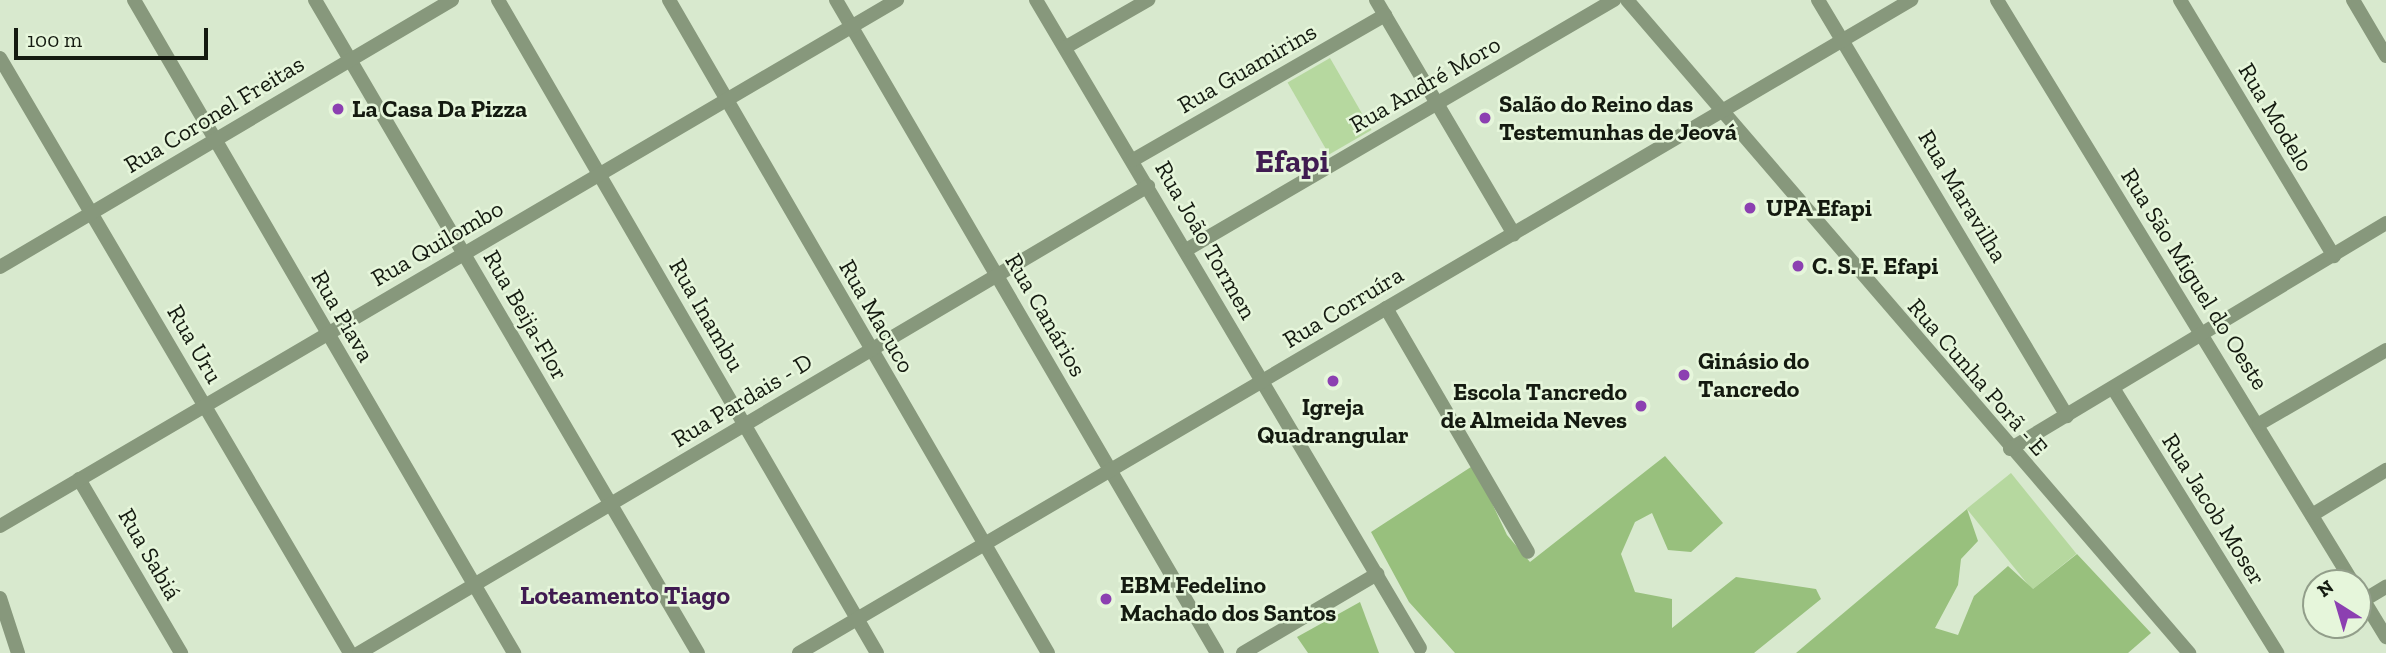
<!DOCTYPE html>
<meta charset="utf-8">
<style>
body{margin:0}
#map{position:relative;width:2386px;height:653px;overflow:hidden;background:#d8e9ce;font-family:"Zilla Slab",serif}
div>[style]{position:absolute}
.green>*{inset:0;background:#b6d89f;transform-origin:0 0}
.forest>*{inset:0;background:#98c07d}
.minor>*{height:14px;margin:-7px;padding:0 7px;transform-origin:7px;border-radius:7px;background:#87987c}
.dots>*{width:19px;height:19px;translate:-50% -50%;box-sizing:border-box;border:4px solid #e6f6db;border-radius:50%}
span{translate:-50% -50%;white-space:nowrap;text-align:center;line-height:1.15;-webkit-text-stroke:5px #e6f6db;paint-order:stroke}
.street-label{font-size:24px;color:#141a10}
.poi-label{font-size:24px;color:#141a10;font-weight:700}
.left{translate:0 -50%;text-align:left}
.right{translate:-100% -50%;text-align:right}
.neighbourhood-label{font-size:26px;color:#401b51;font-weight:700}
.district-label{font-size:32px;color:#401b51;font-weight:700}
.north{position:absolute;left:2302px;top:569px;width:70px;height:70px;box-sizing:border-box;background:#e6f6db;border:2px solid #929e8a;border-radius:50%;rotate:323deg;font-size:19px;font-weight:700;line-height:28px;text-align:center;color:#141a10}
.north::after{content:'';display:block;margin:auto;width:24px;height:32px;background:#8c40b1;clip-path:polygon(50% 0,100% 100%,50% 72%,0 100%)}
.scale{position:absolute;left:14px;top:28px;width:194px;height:32px;box-sizing:border-box;border:4px solid #141a10;border-top:0;padding-left:9px;font-size:21px;line-height:24px;white-space:nowrap;color:#141a10;-webkit-text-stroke:5px #e6f6db;paint-order:stroke}
</style>
<div id="map">
<div class="green">
<div style="left:1330px;top:58px;width:83px;height:49px;rotate:60deg"></div>
<div style="left:2011px;top:473px;width:104px;height:57px;rotate:51deg"></div>
</div>
<div class="forest">
<div style="clip-path:polygon(1665px 456px,1723px 523px,1691px 552px,1668px 550px,1652px 513px,1635px 522px,1621px 554px,1635px 592px,1672px 599px,1672px 628px,1736px 577px,1816px 589px,1821px 599px,1754px 653px,1455px 653px,1409px 602px,1371px 532px,1474px 465px,1507px 535px,1530px 562px)"></div>
<div style="clip-path:polygon(1967px 509px,1978px 541px,1961px 559px,1958px 585px,1935px 628px,1958px 635px,1974px 596px,2008px 566px,2033px 589px,2077px 554px,2151px 633px,2128px 653px,1796px 653px)"></div>
<div style="clip-path:polygon(1360px 602px,1379px 653px,1308px 653px,1297px 637px)"></div>
</div>
<div class="minor">
<div style="left:134px;top:0;width:756px;rotate:59.8deg"></div>
<div style="left:315px;top:0;width:757px;rotate:59.61deg"></div>
<div style="left:498px;top:0;width:755px;rotate:59.87deg"></div>
<div style="left:669px;top:0;width:755px;rotate:59.87deg"></div>
<div style="left:836px;top:0;width:756px;rotate:59.74deg"></div>
<div style="left:1036px;top:0;width:753px;rotate:59.35deg"></div>
<div style="left:1376px;top:0;width:272px;rotate:59.5deg"></div>
<div style="left:1627px;top:0;width:862px;rotate:49.28deg"></div>
<div style="left:1818px;top:0;width:485px;rotate:59.1deg"></div>
<div style="left:1997px;top:0;width:683px;rotate:58.59deg"></div>
<div style="left:2180px;top:0;width:299px;rotate:59deg"></div>
<div style="left:2353px;top:0;width:65px;rotate:59.5deg"></div>
<div style="left:1066px;top:47px;width:95px;rotate:-29.8deg"></div>
<div style="left:0;top:58px;width:690px;rotate:59.53deg"></div>
<div style="left:1133px;top:160px;width:291px;rotate:-29.9deg"></div>
<div style="left:1186px;top:250px;width:496px;rotate:-30.3deg"></div>
<div style="left:0;top:267px;width:525px;rotate:-30.57deg"></div>
<div style="left:1386px;top:308px;width:282px;rotate:59.8deg"></div>
<div style="left:2113px;top:388px;width:312px;rotate:58.2deg"></div>
<div style="left:2259px;top:424px;width:147px;rotate:-30.2deg"></div>
<div style="left:2010px;top:449px;width:439px;rotate:-31deg"></div>
<div style="left:79px;top:479px;width:202px;rotate:59.6deg"></div>
<div style="left:2312px;top:515px;width:87px;rotate:-31.3deg"></div>
<div style="left:0;top:526px;width:1040px;rotate:-30.39deg"></div>
<div style="left:2358px;top:591px;width:54px;rotate:58.7deg"></div>
<div style="left:0;top:598px;width:58px;rotate:71.9deg"></div>
<div style="left:2364px;top:600px;width:26px;rotate:-31deg"></div>
<div style="left:359px;top:653px;width:917px;rotate:-30.62deg"></div>
<div style="left:799px;top:653px;width:1290px;rotate:-30.42deg"></div>
<div style="left:1243px;top:653px;width:156px;rotate:-30.5deg"></div>
</div>
<div class="dots">
<div style="left:338px;top:109px;background:#8c40b1"></div>
<div style="left:1485px;top:118px;background:#8c40b1"></div>
<div style="left:1750px;top:208px;background:#8c40b1"></div>
<div style="left:1798px;top:266px;background:#8c40b1"></div>
<div style="left:1684px;top:375px;background:#8c40b1"></div>
<div style="left:1333px;top:381px;background:#8c40b1"></div>
<div style="left:1641px;top:406px;background:#8c40b1"></div>
<div style="left:1106px;top:599px;background:#8c40b1"></div>
</div>
<div class="street-label">
<span style="left:1247px;top:68px;rotate:-30deg">Rua Guamirins</span>
<span style="left:1425px;top:84px;rotate:-30deg">Rua André Moro</span>
<span style="left:214px;top:114px;rotate:-31deg">Rua Coronel Freitas</span>
<span style="left:2276px;top:117px;rotate:59deg">Rua Modelo</span>
<span style="left:1963px;top:196px;rotate:59deg">Rua Maravilha</span>
<span style="left:1206px;top:240px;rotate:60deg">Rua João Tormen</span>
<span style="left:437px;top:243px;rotate:-30deg">Rua Quilombo</span>
<span style="left:2195px;top:279px;rotate:58deg">Rua São Miguel do Oeste</span>
<span style="left:1343px;top:307px;rotate:-31deg">Rua Corruíra</span>
<span style="left:526px;top:315px;rotate:60deg">Rua Beija-Flor</span>
<span style="left:707px;top:315px;rotate:60deg">Rua Inambu</span>
<span style="left:1046px;top:315px;rotate:60deg">Rua Canários</span>
<span style="left:343px;top:316px;rotate:60deg">Rua Piava</span>
<span style="left:877px;top:316px;rotate:60deg">Rua Macuco</span>
<span style="left:195px;top:344px;rotate:60deg">Rua Uru</span>
<span style="left:1978px;top:377px;rotate:49deg">Rua Cunha Porã - E</span>
<span style="left:742px;top:400px;rotate:-31deg">Rua Pardais - D</span>
<span style="left:2214px;top:509px;rotate:58deg">Rua Jacob Moser</span>
<span style="left:150px;top:554px;rotate:60deg">Rua Sabiá</span>
</div>
<div class="poi-label">
<span class="left" style="left:1499px;top:118px">Salão do Reino das<br>Testemunhas de Jeová</span>
<span class="left" style="left:352px;top:109px">La Casa Da Pizza</span>
<span class="left" style="left:1766px;top:208px">UPA Efapi</span>
<span class="left" style="left:1812px;top:266px">C. S. F. Efapi</span>
<span class="left" style="left:1698px;top:375px">Ginásio do<br>Tancredo</span>
<span class="right" style="left:1627px;top:406px">Escola Tancredo<br>de Almeida Neves</span>
<span style="left:1333px;top:421px">Igreja<br>Quadrangular</span>
<span class="left" style="left:1120px;top:599px">EBM Fedelino<br>Machado dos Santos</span>
</div>
<div class="neighbourhood-label">
<span style="left:625px;top:596px">Loteamento Tiago</span>
</div>
<div class="district-label">
<span style="left:1292px;top:161px">Efapi</span>
</div>
<div class="north">N</div>
<div class="scale">100 m</div>
</div>
